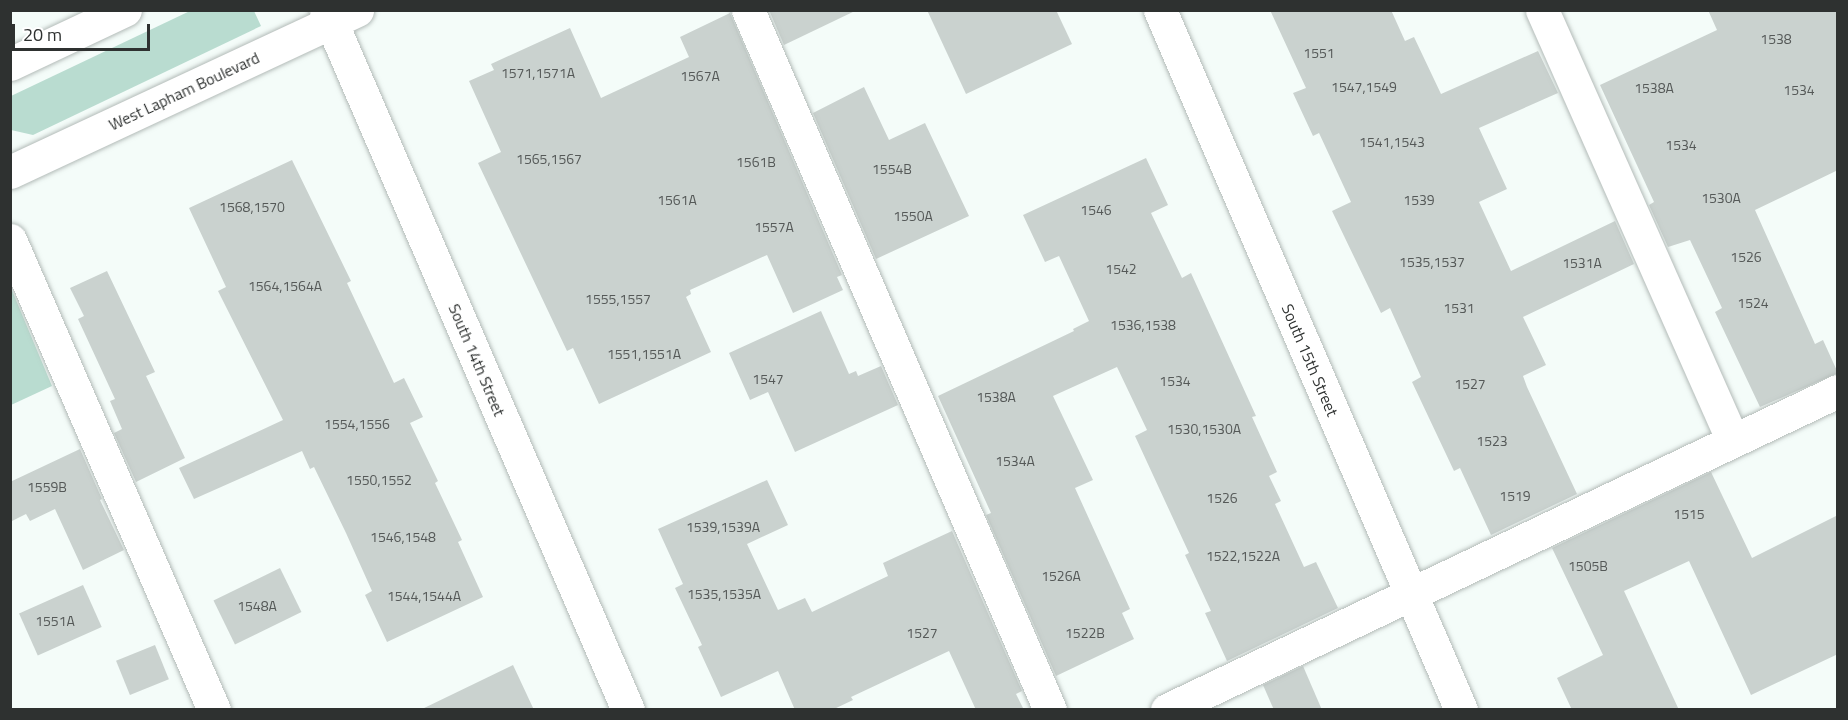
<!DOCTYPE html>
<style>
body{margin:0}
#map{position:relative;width:1848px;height:720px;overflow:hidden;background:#f4fcf9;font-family:"Titillium Web",sans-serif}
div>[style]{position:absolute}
.green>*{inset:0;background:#b9dcd0}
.building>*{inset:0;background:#cad2cf;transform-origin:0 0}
.roads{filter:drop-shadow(0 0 2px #b3bbb8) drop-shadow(0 0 2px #b3bbb8)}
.minor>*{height:33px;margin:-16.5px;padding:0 16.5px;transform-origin:16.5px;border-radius:16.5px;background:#fff}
span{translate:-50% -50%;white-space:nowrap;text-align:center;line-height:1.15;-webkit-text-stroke:4.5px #fff;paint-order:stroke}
.number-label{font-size:14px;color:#555958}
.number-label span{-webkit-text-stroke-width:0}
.street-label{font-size:16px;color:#2e3130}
.frame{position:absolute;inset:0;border:12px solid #2e3130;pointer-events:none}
.scale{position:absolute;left:12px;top:24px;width:138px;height:27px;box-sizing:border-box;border:3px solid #2e3130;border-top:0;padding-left:8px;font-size:18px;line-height:21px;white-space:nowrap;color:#2e3130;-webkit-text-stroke:4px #fff;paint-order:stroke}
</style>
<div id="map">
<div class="green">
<div style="clip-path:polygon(192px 10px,254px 11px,261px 26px,33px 135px,11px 130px,11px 96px)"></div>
<div style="clip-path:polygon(11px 288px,52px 386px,11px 405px,10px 405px)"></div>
</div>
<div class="building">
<div style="clip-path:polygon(769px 10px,857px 10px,784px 45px)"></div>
<div style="clip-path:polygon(927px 10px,1056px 10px,1072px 44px,966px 94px)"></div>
<div style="clip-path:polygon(1270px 10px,1391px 10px,1405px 41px,1414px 37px,1441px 94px,1538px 51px,1558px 93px,1479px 128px,1507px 189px,1479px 202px,1511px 271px,1615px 221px,1634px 264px,1523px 317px,1546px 365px,1523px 376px,1527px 387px,1577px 494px,1491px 535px,1460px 468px,1454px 471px,1412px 382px,1421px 377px,1390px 308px,1381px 313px,1332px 211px,1351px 202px,1319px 133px,1313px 136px,1293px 93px,1306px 88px)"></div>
<div style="clip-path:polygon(1708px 10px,1838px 10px,1838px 170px,1755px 210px,1815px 344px,1823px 340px,1838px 373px,1760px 407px,1715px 312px,1722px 308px,1690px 240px,1668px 247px,1649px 205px,1654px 202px,1600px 85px,1717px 30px)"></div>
<div style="clip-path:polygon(730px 13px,842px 275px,837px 277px,843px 290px,793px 313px,767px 255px,690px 290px,691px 294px,686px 297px,711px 352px,599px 404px,573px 348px,567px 351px,478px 163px,501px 152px,469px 81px,494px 70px,491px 64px,570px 28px,601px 98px,689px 57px,680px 37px)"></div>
<div style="clip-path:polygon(864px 87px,889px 140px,925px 123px,969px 216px,876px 259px,813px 113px)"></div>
<div style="clip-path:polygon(1146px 158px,1168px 205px,1151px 213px,1182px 278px,1191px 273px,1256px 416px,1252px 417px,1277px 472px,1269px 476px,1281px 501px,1275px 504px,1304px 567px,1316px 562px,1338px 608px,1227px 661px,1205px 613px,1211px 611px,1185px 555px,1189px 553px,1135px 436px,1147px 430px,1117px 367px,1053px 396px,1093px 480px,1075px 488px,1130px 609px,1122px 613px,1134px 639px,1056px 676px,986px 515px,991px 513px,938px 396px,1074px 331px,1073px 329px,1089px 321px,1059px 256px,1045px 262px,1023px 215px)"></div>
<div style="clip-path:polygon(292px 160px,351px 281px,347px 283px,394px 383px,404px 378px,423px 417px,410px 423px,438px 481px,435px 483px,462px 540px,458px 542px,483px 597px,387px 642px,365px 595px,372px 591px,346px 533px,314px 467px,310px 469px,302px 451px,194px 499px,179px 468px,283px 420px,218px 291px,226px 287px,189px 208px)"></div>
<div style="clip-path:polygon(107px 271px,155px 372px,146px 376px,185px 458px,136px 482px,114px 433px,122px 429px,110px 401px,115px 399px,78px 319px,84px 316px,70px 288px)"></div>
<div style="clip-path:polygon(821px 311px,849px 374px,856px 371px,858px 376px,881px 366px,898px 405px,795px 452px,768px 392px,750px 400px,729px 353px)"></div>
<div style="clip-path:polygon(80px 449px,102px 499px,100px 500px,124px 550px,83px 570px,55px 509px,30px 521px,26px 514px,10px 522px,10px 482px)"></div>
<div style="clip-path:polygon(1711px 472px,1752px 558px,1838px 515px,1838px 654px,1751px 695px,1689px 561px,1624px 591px,1679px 710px,1572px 710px,1557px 678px,1603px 655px,1552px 548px)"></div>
<div style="clip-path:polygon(767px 480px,788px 525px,747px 544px,778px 610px,805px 598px,812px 612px,888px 576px,883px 563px,952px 531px,1022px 691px,1016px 694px,1024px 710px,976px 710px,949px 651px,851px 697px,853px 700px,832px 710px,795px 710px,778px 671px,721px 697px,698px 647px,702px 645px,675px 588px,683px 584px,658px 529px)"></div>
<div style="left:280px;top:568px;width:49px;height:74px;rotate:64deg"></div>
<div style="left:83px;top:585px;width:46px;height:70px;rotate:66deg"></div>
<div style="left:155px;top:645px;width:37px;height:42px;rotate:68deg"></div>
<div style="clip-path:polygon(513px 665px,534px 710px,420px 710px)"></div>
<div style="clip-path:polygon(1303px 666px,1322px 710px,1274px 710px,1263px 685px)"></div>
</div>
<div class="roads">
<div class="minor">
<div style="left:326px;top:10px;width:762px;rotate:66.66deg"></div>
<div style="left:748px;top:10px;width:762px;rotate:66.66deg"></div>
<div style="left:1160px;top:10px;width:762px;rotate:66.73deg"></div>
<div style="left:1542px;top:10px;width:469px;rotate:66.1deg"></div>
<div style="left:10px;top:64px;width:127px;rotate:-25.2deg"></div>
<div style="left:10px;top:172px;width:383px;rotate:-25deg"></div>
<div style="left:10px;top:240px;width:512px;rotate:66.54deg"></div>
<div style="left:1167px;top:710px;width:743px;rotate:-25.43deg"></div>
</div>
</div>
<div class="number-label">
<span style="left:1776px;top:39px">1538</span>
<span style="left:1319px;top:53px">1551</span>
<span style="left:538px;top:73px">1571,1571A</span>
<span style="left:700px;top:76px">1567A</span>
<span style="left:1364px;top:87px">1547,1549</span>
<span style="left:1654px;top:88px">1538A</span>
<span style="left:1799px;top:90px">1534</span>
<span style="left:1392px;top:142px">1541,1543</span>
<span style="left:1681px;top:145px">1534</span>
<span style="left:549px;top:159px">1565,1567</span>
<span style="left:756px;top:162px">1561B</span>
<span style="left:892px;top:169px">1554B</span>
<span style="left:1721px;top:198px">1530A</span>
<span style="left:677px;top:200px">1561A</span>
<span style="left:1419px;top:200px">1539</span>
<span style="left:252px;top:207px">1568,1570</span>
<span style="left:1096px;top:210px">1546</span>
<span style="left:913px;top:216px">1550A</span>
<span style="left:774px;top:227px">1557A</span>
<span style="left:1746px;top:257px">1526</span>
<span style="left:1432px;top:262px">1535,1537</span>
<span style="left:1582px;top:263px">1531A</span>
<span style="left:1121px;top:269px">1542</span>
<span style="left:285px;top:286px">1564,1564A</span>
<span style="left:618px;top:299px">1555,1557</span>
<span style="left:1753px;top:303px">1524</span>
<span style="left:1459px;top:308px">1531</span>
<span style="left:1143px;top:325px">1536,1538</span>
<span style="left:644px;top:354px">1551,1551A</span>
<span style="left:768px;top:379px">1547</span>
<span style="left:1175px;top:381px">1534</span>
<span style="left:1470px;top:384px">1527</span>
<span style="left:996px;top:397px">1538A</span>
<span style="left:357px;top:424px">1554,1556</span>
<span style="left:1204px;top:429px">1530,1530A</span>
<span style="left:1492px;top:441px">1523</span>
<span style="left:1015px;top:461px">1534A</span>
<span style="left:379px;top:480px">1550,1552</span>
<span style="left:47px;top:487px">1559B</span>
<span style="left:1515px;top:496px">1519</span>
<span style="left:1222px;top:498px">1526</span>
<span style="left:1689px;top:514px">1515</span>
<span style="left:723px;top:527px">1539,1539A</span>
<span style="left:403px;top:537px">1546,1548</span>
<span style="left:1243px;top:556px">1522,1522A</span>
<span style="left:1588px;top:566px">1505B</span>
<span style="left:1061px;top:576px">1526A</span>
<span style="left:724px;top:594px">1535,1535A</span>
<span style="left:424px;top:596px">1544,1544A</span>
<span style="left:257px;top:606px">1548A</span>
<span style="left:55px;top:621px">1551A</span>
<span style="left:922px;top:633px">1527</span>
<span style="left:1085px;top:633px">1522B</span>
</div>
<div class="street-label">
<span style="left:184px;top:91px;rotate:-25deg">West Lapham Boulevard</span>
<span style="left:477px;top:360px;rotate:67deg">South 14th Street</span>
<span style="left:1310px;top:360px;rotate:67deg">South 15th Street</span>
</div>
<div class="frame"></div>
<div class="scale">20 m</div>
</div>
